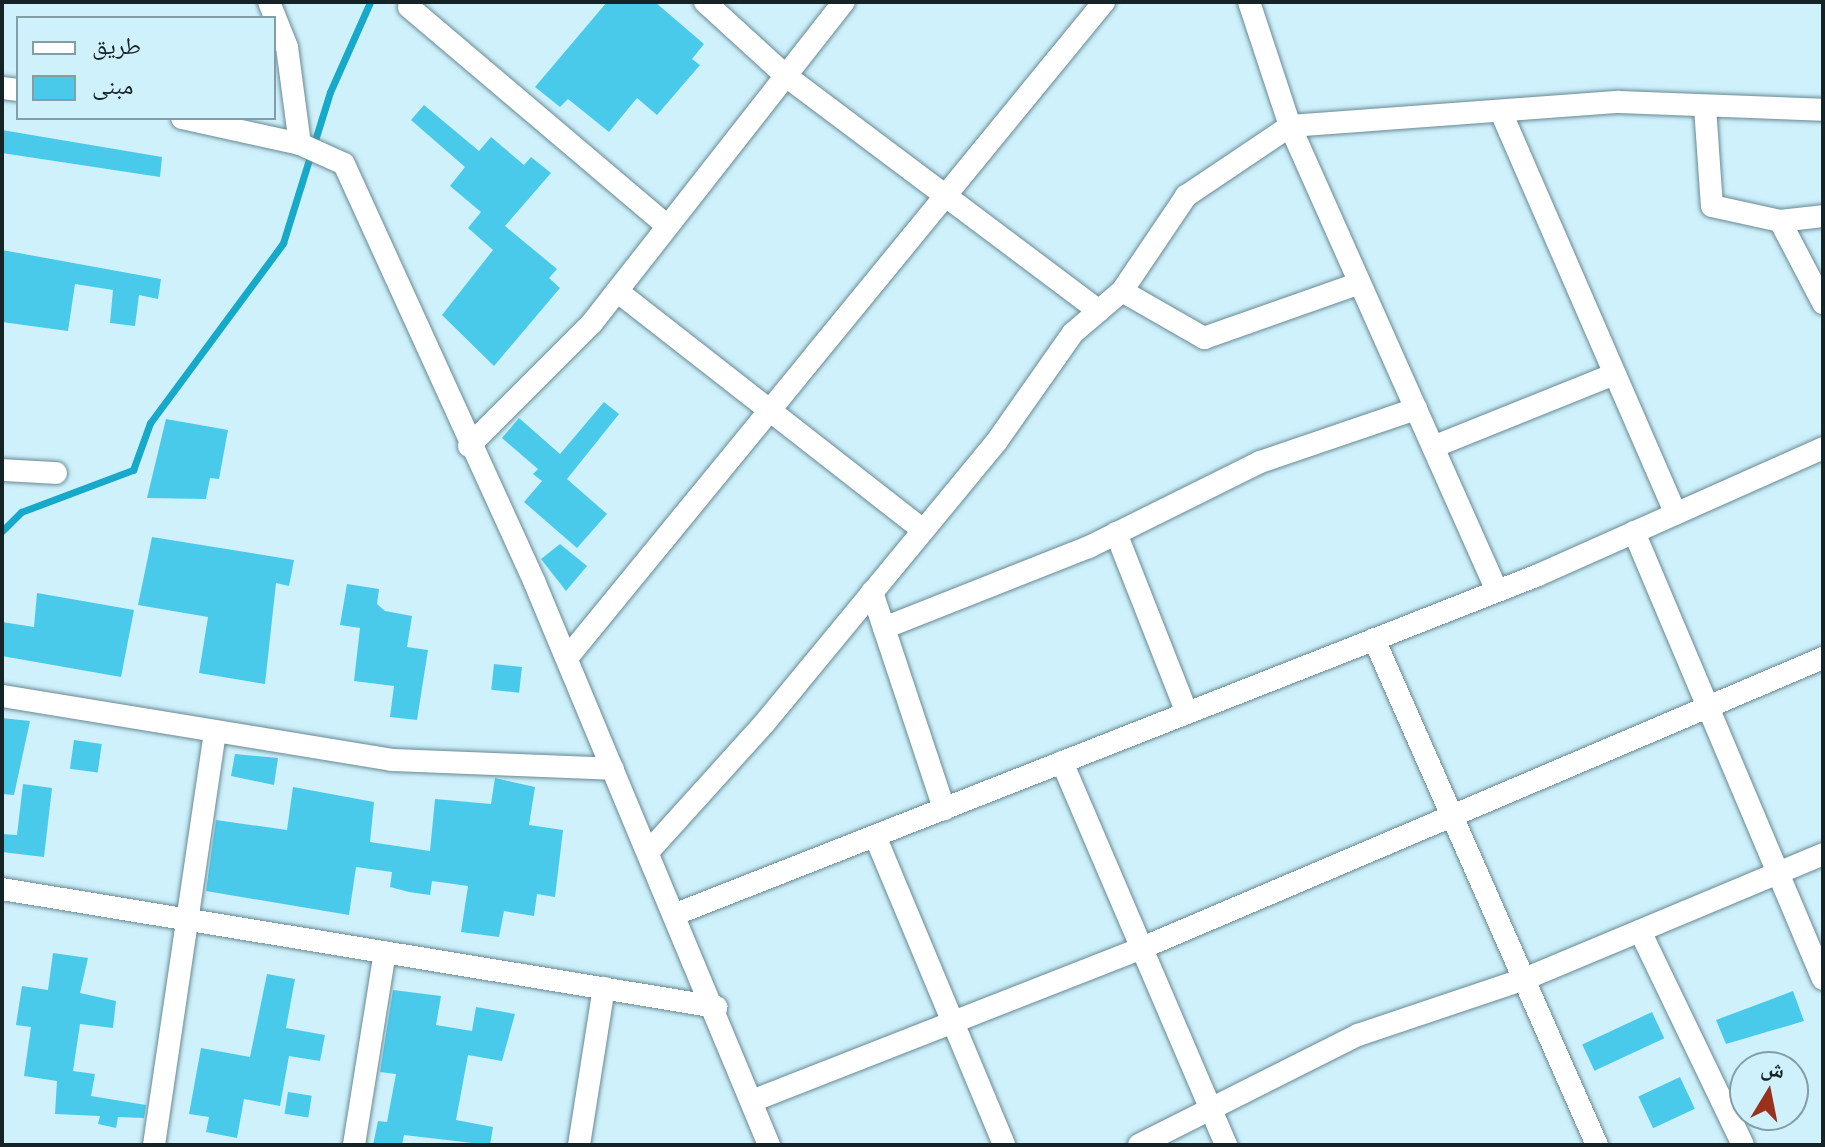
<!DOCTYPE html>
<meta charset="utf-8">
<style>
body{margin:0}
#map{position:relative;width:1825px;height:1147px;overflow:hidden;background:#cef1fc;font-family:Cabin,"Noto Naskh Arabic",sans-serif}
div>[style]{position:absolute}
.stream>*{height:7px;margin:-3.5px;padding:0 3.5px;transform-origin:3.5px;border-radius:3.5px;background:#16a9ca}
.building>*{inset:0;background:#4acaeb;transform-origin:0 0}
.roads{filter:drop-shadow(0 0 2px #688993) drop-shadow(0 0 2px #688993)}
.minor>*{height:22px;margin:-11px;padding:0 11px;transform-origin:11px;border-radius:11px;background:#fff}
span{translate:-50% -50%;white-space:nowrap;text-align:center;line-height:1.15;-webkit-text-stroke:6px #cef1fc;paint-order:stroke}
.frame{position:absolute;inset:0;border:4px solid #152226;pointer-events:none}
.legend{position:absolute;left:16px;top:16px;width:260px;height:104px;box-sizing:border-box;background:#cef1fc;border:2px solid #849ea6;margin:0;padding:10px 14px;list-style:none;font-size:24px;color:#152226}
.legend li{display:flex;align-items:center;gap:16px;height:40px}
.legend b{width:40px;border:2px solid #849ea6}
.north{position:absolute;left:1729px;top:1051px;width:80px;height:80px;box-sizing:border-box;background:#cef1fc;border:2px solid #849ea6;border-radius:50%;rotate:10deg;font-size:22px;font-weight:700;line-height:32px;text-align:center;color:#152226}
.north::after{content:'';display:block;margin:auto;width:28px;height:36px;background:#9a311d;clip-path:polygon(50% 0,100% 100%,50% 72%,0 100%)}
</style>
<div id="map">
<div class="stream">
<div style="left:2px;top:531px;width:27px;rotate:-45deg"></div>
<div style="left:21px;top:512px;width:120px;rotate:-20.6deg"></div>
<div style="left:133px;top:470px;width:50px;rotate:-70.1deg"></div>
<div style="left:150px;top:423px;width:224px;rotate:-53.5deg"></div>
<div style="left:283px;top:243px;width:158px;rotate:-72.7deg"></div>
<div style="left:330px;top:92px;width:98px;rotate:-66deg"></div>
</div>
<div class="building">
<div style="clip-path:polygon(607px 2px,655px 2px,704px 44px,692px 59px,700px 65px,657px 115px,637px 98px,609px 132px,568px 99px,560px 107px,535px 87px)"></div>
<div style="clip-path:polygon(424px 105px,479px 151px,491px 137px,524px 165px,531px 157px,551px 173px,505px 226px,557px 269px,549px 278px,560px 288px,494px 366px,442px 315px,493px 250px,468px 228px,481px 212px,450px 186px,465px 167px,411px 120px)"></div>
<div style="clip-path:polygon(2px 130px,162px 157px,160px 177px,2px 153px)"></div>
<div style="clip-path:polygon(2px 250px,161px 279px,158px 299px,139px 295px,135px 326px,110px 323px,113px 290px,75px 284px,68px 331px,2px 322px)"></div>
<div style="clip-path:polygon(604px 402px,619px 414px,567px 479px,607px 514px,577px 548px,524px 502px,542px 481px,533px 474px,538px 469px,502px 438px,519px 418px,560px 454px)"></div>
<div style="clip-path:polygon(166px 419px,228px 430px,219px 479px,210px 478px,206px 499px,147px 498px)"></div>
<div style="clip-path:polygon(152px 537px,294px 560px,289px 586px,276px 583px,265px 684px,199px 673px,208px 617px,138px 605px)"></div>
<div style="clip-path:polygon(560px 544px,587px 566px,566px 591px,541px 559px)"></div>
<div style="clip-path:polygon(347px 584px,379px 589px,377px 604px,385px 611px,412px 616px,407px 647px,428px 650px,417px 720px,390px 717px,394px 686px,354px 681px,360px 628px,340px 625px)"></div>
<div style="clip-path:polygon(37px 593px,134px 610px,121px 677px,2px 656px,2px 622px,34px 627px)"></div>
<div style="left:494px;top:664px;width:28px;height:26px;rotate:6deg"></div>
<div style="clip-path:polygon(2px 718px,30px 721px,14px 795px,2px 794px)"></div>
<div style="left:74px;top:740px;width:28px;height:29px;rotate:8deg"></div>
<div style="clip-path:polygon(235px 754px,278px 758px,274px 785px,231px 776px)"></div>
<div style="clip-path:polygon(495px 778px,535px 787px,529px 825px,563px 830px,555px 897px,537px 894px,534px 916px,504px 911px,499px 937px,461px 932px,468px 886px,432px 881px,430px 895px,409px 892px,390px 887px,392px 872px,356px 867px,349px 915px,206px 891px,216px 820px,287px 830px,293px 787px,374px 802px,370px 842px,430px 851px,435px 799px,491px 804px)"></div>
<div style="clip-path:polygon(23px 784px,52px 788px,44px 857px,2px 852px,2px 834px,17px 835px)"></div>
<div style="clip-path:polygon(53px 953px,88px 958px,80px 993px,116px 1001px,113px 1028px,80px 1024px,73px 1071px,95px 1074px,91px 1096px,146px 1105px,144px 1118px,118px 1117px,116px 1128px,98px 1124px,100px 1116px,55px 1114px,57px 1081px,24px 1076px,31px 1027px,16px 1025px,22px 986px,48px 990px)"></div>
<div style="clip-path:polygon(267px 974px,295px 979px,286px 1028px,325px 1035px,320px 1061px,289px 1056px,280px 1106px,244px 1099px,237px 1138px,206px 1132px,209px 1117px,189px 1114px,201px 1048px,250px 1057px)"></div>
<div style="clip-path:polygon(393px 990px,441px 996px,436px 1025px,472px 1031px,476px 1007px,515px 1014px,502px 1061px,468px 1055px,456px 1120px,493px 1127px,490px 1145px,404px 1135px,402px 1145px,373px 1145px,378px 1121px,387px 1122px,396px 1074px,380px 1072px)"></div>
<div style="clip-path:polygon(1793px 991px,1804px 1021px,1726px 1044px,1716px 1020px)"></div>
<div style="left:1652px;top:1012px;width:29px;height:77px;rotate:65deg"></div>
<div style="left:1680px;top:1077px;width:35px;height:46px;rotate:65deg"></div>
<div style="left:288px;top:1092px;width:24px;height:22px;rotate:9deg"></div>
</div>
<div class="roads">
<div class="minor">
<div style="left:269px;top:2px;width:48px;rotate:68.2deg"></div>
<div style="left:287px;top:47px;width:98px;rotate:82.4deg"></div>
<div style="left:705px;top:2px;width:110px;rotate:42.4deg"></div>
<div style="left:786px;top:76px;width:391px;rotate:36.9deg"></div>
<div style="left:1249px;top:2px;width:131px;rotate:71.7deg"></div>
<div style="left:1290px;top:126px;width:509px;rotate:66deg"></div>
<div style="left:409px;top:7px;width:338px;rotate:40.3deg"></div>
<div style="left:2px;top:88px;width:16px;rotate:7deg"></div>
<div style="left:1705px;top:107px;width:99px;rotate:86deg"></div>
<div style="left:1712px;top:206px;width:70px;rotate:12.4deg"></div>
<div style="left:1780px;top:221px;width:43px;rotate:-6.6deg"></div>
<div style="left:1501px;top:112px;width:438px;rotate:66.5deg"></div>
<div style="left:182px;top:118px;width:121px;rotate:12.4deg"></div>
<div style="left:300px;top:144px;width:48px;rotate:24.4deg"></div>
<div style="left:344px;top:164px;width:458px;rotate:65.5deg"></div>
<div style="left:534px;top:581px;width:611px;rotate:67.38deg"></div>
<div style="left:1780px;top:221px;width:93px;rotate:62.3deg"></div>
<div style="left:617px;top:291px;width:387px;rotate:38deg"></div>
<div style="left:1122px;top:291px;width:95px;rotate:29.8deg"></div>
<div style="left:1204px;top:338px;width:165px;rotate:-19.4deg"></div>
<div style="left:469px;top:446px;width:174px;rotate:-45deg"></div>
<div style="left:592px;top:323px;width:408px;rotate:-51.9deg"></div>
<div style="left:1433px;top:447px;width:196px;rotate:-21.9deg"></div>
<div style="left:2px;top:470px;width:54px;rotate:3.2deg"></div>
<div style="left:1634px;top:532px;width:485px;rotate:67.1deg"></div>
<div style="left:1116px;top:533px;width:193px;rotate:68.5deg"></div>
<div style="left:872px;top:592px;width:229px;rotate:71.6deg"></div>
<div style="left:884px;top:628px;width:220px;rotate:-21.6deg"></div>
<div style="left:1089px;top:547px;width:191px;rotate:-26.4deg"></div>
<div style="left:1260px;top:462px;width:165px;rotate:-18.8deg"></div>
<div style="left:1374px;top:639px;width:553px;rotate:66.22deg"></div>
<div style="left:567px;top:658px;width:848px;rotate:-50.7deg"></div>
<div style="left:2px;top:696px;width:395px;rotate:9.3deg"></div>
<div style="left:392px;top:760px;width:221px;rotate:2.3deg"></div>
<div style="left:1062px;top:762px;width:417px;rotate:66.8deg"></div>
<div style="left:875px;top:836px;width:335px;rotate:67.3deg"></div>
<div style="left:649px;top:851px;width:170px;rotate:-47.9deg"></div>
<div style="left:763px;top:725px;width:368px;rotate:-50.5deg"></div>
<div style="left:997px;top:441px;width:132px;rotate:-54.9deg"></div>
<div style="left:1073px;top:333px;width:65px;rotate:-40.6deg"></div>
<div style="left:1122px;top:291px;width:115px;rotate:-56deg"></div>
<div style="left:1186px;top:196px;width:125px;rotate:-33.9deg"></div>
<div style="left:1290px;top:126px;width:330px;rotate:-4.2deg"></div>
<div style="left:1619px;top:102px;width:204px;rotate:2.2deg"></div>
<div style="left:2px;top:889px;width:724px;rotate:9.38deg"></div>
<div style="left:676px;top:914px;width:924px;rotate:-21.46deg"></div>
<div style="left:1536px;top:576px;width:314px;rotate:-24deg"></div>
<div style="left:1640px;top:931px;width:237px;rotate:64.3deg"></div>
<div style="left:752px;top:1101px;width:419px;rotate:-21.4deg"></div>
<div style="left:1142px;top:948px;width:740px;rotate:-23.07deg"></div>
<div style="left:154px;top:1145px;width:416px;rotate:-81.6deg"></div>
<div style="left:354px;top:1145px;width:195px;rotate:-80.9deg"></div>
<div style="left:579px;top:1145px;width:159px;rotate:-81deg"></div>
<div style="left:1139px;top:1145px;width:245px;rotate:-26.7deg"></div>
<div style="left:1358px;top:1035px;width:178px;rotate:-18.6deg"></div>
<div style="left:1527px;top:978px;width:321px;rotate:-22.7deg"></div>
</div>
</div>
<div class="frame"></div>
<ul class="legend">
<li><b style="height:10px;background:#fff"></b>طريق</li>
<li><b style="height:22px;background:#4acaeb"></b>مبنى</li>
</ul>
<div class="north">ش</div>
</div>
